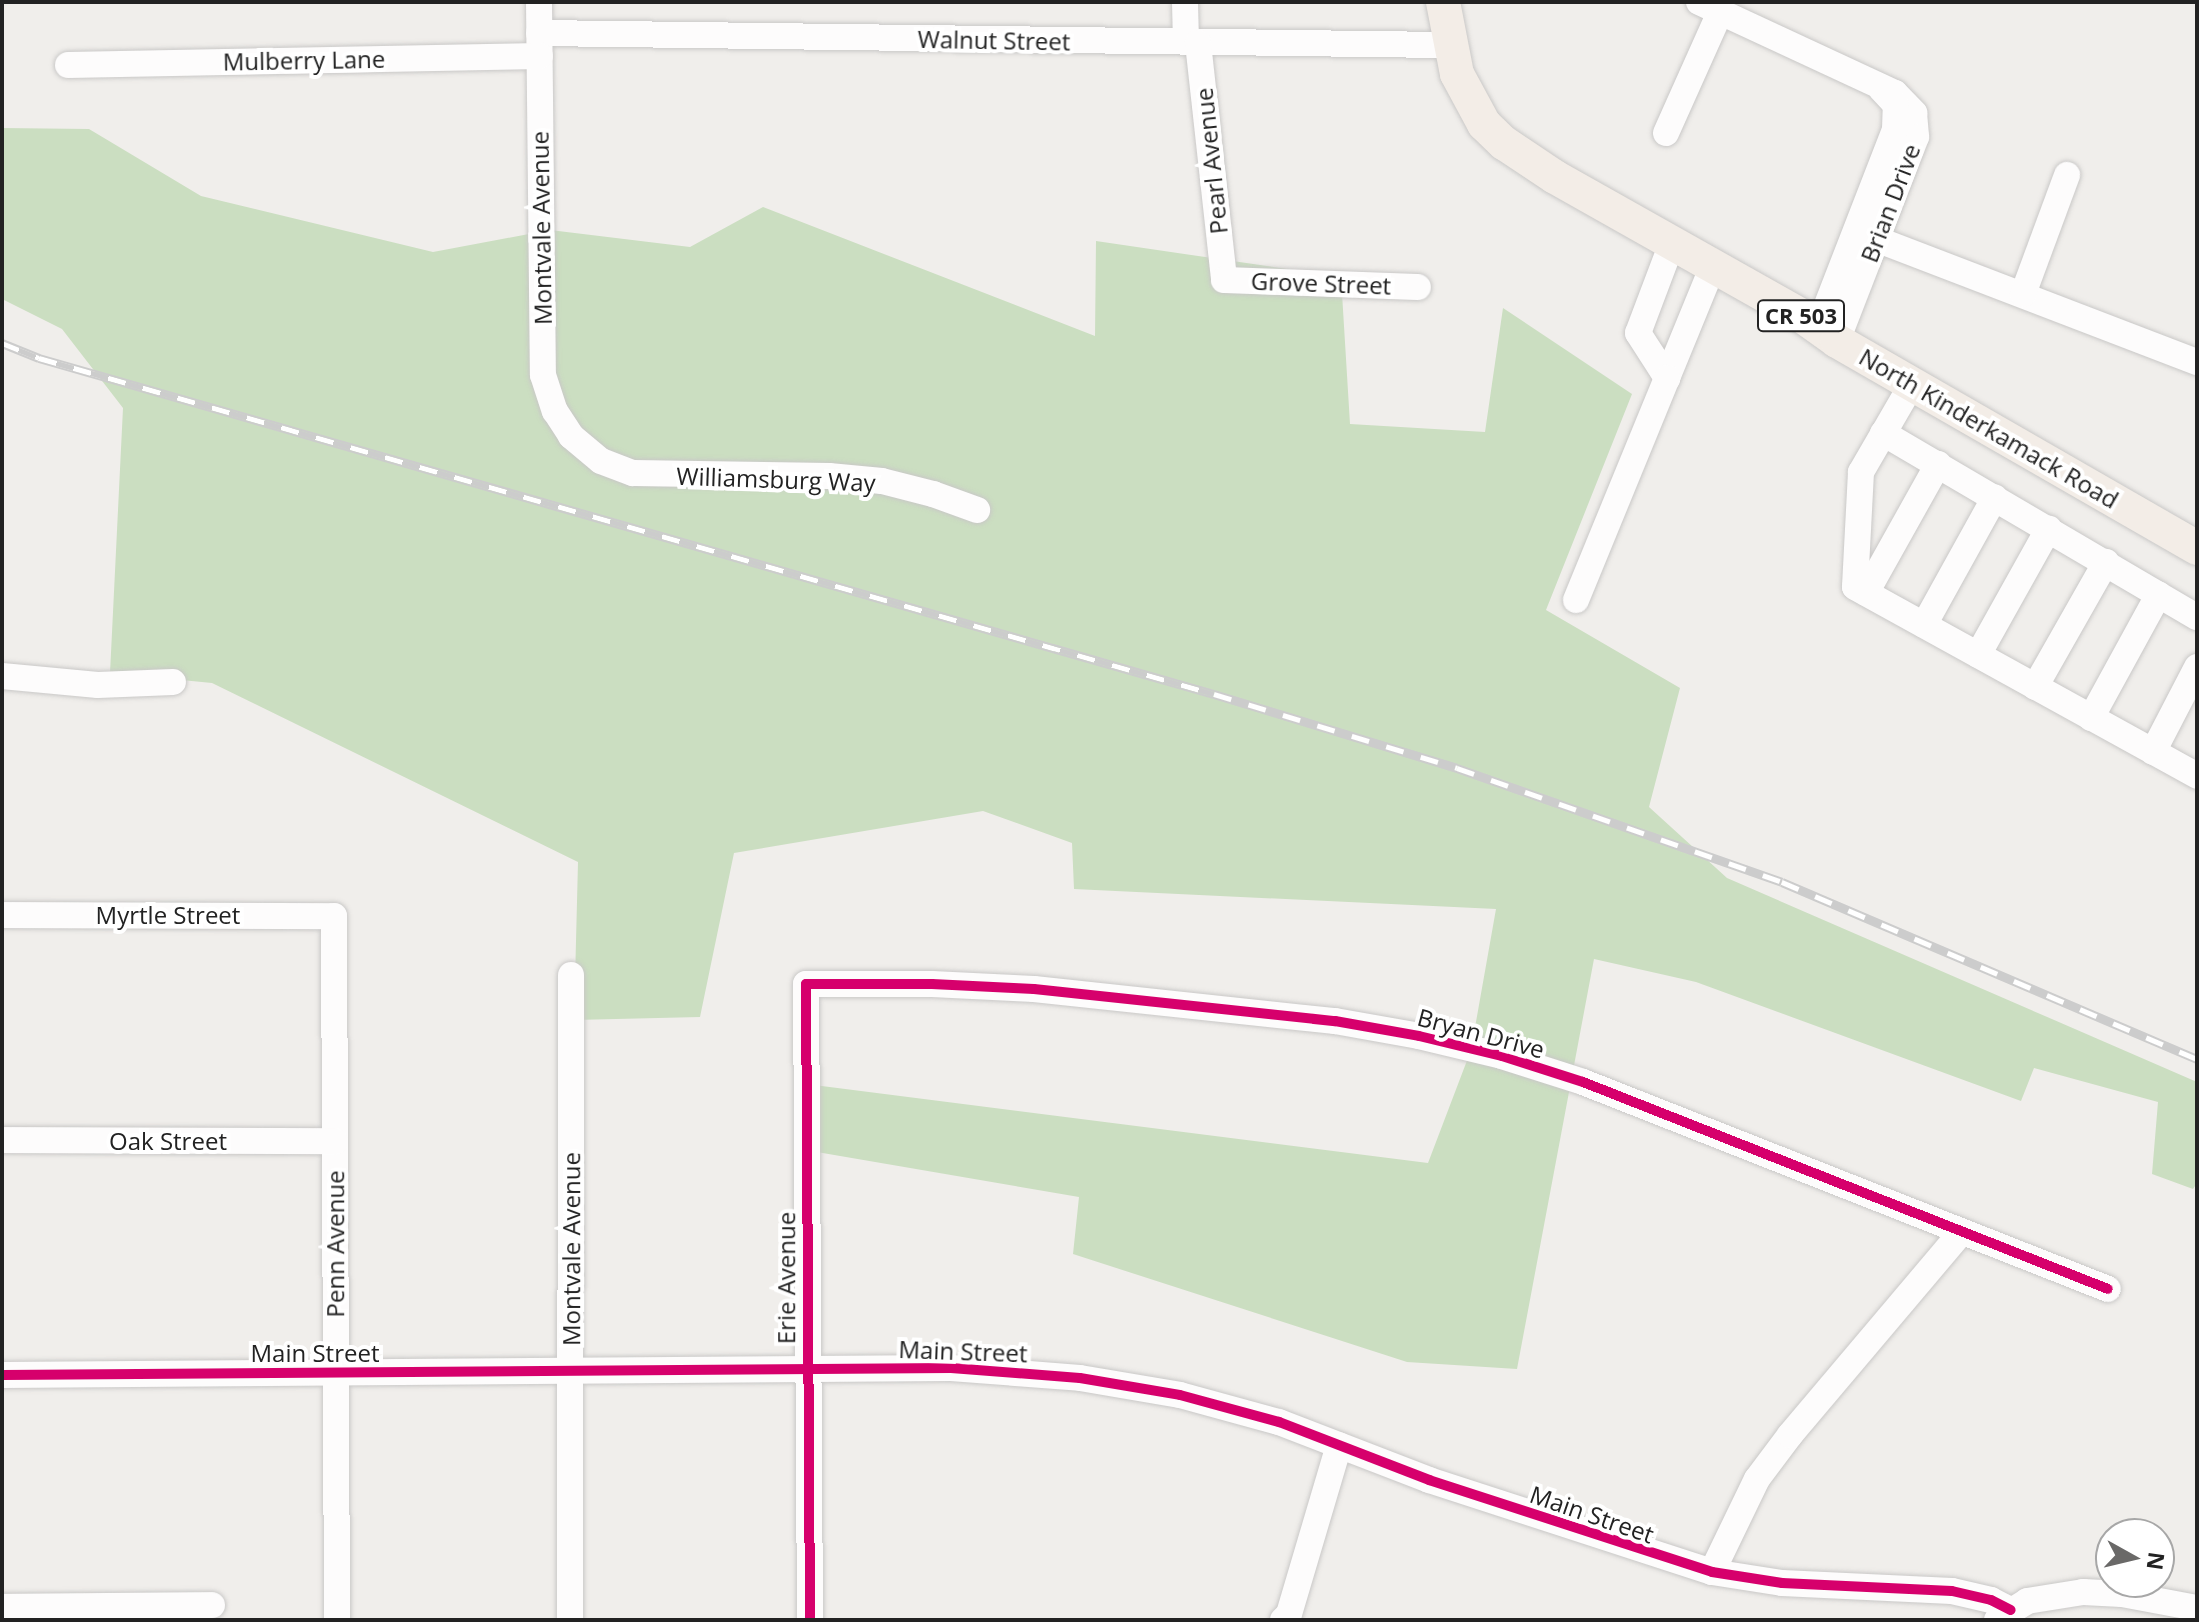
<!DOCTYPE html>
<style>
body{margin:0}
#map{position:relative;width:2199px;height:1622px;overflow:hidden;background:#f0eeeb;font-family:"Open Sans",sans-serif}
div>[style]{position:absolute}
.forest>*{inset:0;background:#cbdec1}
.roads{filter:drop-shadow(0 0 2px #c9c8c7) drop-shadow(0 0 2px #c9c8c7)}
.minor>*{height:26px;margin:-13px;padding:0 13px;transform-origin:13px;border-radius:13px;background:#fdfcfc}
.major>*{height:34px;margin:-17px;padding:0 17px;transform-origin:17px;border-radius:17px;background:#f3ede7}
.rail>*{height:9px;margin-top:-4.5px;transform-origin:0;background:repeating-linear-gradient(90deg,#fff 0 18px,#ccc 0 36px);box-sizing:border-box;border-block:2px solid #ccc}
.cycleway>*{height:10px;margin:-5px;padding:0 5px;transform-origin:5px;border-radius:5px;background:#d6006c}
span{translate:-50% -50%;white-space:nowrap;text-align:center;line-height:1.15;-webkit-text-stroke:8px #fff;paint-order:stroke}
.shield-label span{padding:2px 6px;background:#fff;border:2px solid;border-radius:6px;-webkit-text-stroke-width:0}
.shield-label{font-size:22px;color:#222;font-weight:700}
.street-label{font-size:24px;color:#222}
.frame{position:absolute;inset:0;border:4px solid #222;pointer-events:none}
.north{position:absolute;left:2095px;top:1518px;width:80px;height:80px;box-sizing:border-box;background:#fff;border:2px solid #a7a7a7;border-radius:50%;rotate:98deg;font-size:22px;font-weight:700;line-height:32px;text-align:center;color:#222}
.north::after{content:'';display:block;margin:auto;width:28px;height:36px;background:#6a6968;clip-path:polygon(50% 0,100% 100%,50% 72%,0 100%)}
</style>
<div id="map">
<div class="forest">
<div style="clip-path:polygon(2px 128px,89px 129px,201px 196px,433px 252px,550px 230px,690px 247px,763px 207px,1095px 336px,1096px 241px,1341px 277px,1350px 424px,1485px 432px,1503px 308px,1632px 394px,1546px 610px,1680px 688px,1649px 807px,1727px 878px,2197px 1082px,2197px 1183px,2193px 1189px,2152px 1174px,2158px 1102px,2034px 1068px,2021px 1101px,1696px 982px,1594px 959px,1517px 1369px,1407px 1362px,1073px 1254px,1079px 1197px,811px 1151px,806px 1084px,1428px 1163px,1471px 1050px,1496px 909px,1074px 889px,1072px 843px,983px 811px,734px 853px,700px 1017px,574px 1020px,578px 862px,212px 683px,110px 673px,123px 408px,62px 329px,2px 299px)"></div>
</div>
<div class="roads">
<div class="minor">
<div style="left:539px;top:2px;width:373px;rotate:89.4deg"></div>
<div style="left:543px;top:375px;width:38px;rotate:72deg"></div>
<div style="left:555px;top:411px;width:30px;rotate:57deg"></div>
<div style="left:571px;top:436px;width:39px;rotate:40deg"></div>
<div style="left:601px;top:461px;width:34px;rotate:21deg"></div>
<div style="left:633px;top:473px;width:196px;rotate:0.9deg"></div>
<div style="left:829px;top:476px;width:53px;rotate:5.4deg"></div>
<div style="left:882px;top:481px;width:53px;rotate:14.3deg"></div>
<div style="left:933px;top:494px;width:47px;rotate:20deg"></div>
<div style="left:1185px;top:2px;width:40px;rotate:88.6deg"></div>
<div style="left:1699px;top:2px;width:216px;rotate:24.9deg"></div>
<div style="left:1895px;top:93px;width:28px;rotate:46deg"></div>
<div style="left:1914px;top:113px;width:24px;rotate:85deg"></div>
<div style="left:1916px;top:137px;width:219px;rotate:111.2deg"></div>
<div style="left:539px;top:33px;width:910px;rotate:0.76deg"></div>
<div style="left:1198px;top:43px;width:238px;rotate:83.7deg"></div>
<div style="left:1224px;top:280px;width:194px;rotate:2.1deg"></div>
<div style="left:68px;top:65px;width:472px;rotate:-1.1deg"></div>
<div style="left:1666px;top:133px;width:133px;rotate:-65.9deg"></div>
<div style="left:1876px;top:239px;width:344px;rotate:21deg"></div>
<div style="left:1672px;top:243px;width:96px;rotate:110.7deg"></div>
<div style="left:1638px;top:333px;width:54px;rotate:57.2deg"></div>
<div style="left:1667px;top:378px;width:121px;rotate:-67.7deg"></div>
<div style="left:2023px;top:294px;width:127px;rotate:-69.7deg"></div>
<div style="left:1818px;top:328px;width:213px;rotate:-68.8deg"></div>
<div style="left:1895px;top:129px;width:24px;rotate:-88deg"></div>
<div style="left:1896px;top:105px;width:21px;rotate:-133deg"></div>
<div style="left:1912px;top:384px;width:102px;rotate:120.1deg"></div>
<div style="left:1861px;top:472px;width:115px;rotate:93deg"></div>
<div style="left:1855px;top:587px;width:391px;rotate:28.9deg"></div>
<div style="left:1883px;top:433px;width:364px;rotate:30.4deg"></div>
<div style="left:1866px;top:593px;width:148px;rotate:-60.8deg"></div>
<div style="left:1576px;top:600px;width:240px;rotate:-67.7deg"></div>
<div style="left:1924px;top:625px;width:146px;rotate:-61deg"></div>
<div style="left:1978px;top:655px;width:145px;rotate:-60.8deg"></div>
<div style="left:2px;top:676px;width:96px;rotate:5.4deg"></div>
<div style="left:98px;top:685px;width:75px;rotate:-2.3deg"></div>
<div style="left:2035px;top:687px;width:144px;rotate:-60.4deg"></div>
<div style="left:2091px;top:718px;width:141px;rotate:-61.3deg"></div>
<div style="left:2153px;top:752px;width:96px;rotate:-62.6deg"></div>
<div style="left:2px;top:915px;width:332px;rotate:0.2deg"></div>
<div style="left:334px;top:916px;width:704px;rotate:89.76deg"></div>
<div style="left:2px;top:1140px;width:333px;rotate:0.2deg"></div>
<div style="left:2px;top:1375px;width:949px;rotate:-0.42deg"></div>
<div style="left:951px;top:1368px;width:129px;rotate:4.4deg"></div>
<div style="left:1080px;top:1378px;width:101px;rotate:9.6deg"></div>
<div style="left:1180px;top:1395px;width:103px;rotate:15.3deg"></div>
<div style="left:1279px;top:1422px;width:161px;rotate:21.1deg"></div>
<div style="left:1429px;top:1480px;width:298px;rotate:18deg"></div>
<div style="left:1712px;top:1572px;width:71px;rotate:8.9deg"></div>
<div style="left:1782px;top:1583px;width:170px;rotate:2.7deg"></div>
<div style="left:1952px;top:1591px;width:40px;rotate:13deg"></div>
<div style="left:1991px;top:1600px;width:22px;rotate:27deg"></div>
<div style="left:1712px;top:1572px;width:103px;rotate:-64.2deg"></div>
<div style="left:1757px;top:1479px;width:55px;rotate:-53.1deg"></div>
<div style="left:1790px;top:1435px;width:265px;rotate:-49.8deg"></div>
<div style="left:2px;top:1607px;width:210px;rotate:-0.5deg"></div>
<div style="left:570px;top:1620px;width:645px;rotate:-89.91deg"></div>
<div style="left:810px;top:1620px;width:636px;rotate:-90.36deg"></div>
<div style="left:806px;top:984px;width:126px"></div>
<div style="left:932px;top:984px;width:102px;rotate:2.8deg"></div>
<div style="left:1034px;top:989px;width:303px;rotate:6.1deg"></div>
<div style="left:1335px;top:1021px;width:85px;rotate:10.1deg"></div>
<div style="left:1419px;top:1036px;width:85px;rotate:13.5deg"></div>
<div style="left:1502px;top:1056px;width:85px;rotate:17.8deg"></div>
<div style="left:1583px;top:1082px;width:564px;rotate:21.52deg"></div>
<div style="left:1283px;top:1620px;width:8px;rotate:-45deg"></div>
<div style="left:1289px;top:1614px;width:176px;rotate:-73.5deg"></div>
<div style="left:1997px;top:1620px;width:36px;rotate:-32deg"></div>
<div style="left:2027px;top:1601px;width:57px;rotate:-9.1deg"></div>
<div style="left:2083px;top:1592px;width:39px;rotate:3deg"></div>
<div style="left:2122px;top:1594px;width:76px;rotate:10.6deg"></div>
</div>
<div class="major">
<div style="left:1443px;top:2px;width:73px;rotate:79deg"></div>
<div style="left:1457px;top:74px;width:57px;rotate:61.6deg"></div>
<div style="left:1484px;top:124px;width:28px;rotate:44deg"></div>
<div style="left:1504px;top:143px;width:61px;rotate:33.7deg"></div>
<div style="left:1555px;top:177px;width:283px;rotate:29.4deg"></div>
<div style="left:1802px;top:316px;width:43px;rotate:35.5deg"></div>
<div style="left:1837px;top:341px;width:415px;rotate:29.9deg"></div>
</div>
</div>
<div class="rail">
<div style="left:2px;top:343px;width:40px;rotate:22deg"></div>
<div style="left:39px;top:358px;width:1222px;rotate:15.96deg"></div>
<div style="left:1214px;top:694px;width:254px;rotate:16.9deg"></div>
<div style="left:1457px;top:768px;width:344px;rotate:19.3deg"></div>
<div style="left:1782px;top:882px;width:451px;rotate:23.1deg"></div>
</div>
<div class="cycleway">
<div style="left:2px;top:1375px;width:949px;rotate:-0.42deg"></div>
<div style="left:951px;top:1368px;width:129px;rotate:4.4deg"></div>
<div style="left:1080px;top:1378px;width:101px;rotate:9.6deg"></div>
<div style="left:1180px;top:1395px;width:103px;rotate:15.3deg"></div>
<div style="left:1279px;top:1422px;width:161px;rotate:21.1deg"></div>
<div style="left:1429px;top:1480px;width:298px;rotate:18deg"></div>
<div style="left:1712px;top:1572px;width:71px;rotate:8.9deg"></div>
<div style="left:1782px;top:1583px;width:170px;rotate:2.7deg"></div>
<div style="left:1952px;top:1591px;width:40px;rotate:13deg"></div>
<div style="left:1991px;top:1600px;width:22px;rotate:27deg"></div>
<div style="left:810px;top:1620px;width:636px;rotate:-90.36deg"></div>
<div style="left:806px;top:984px;width:126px"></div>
<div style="left:932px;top:984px;width:102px;rotate:2.8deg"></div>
<div style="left:1034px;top:989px;width:303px;rotate:6.1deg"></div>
<div style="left:1335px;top:1021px;width:85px;rotate:10.1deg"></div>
<div style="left:1419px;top:1036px;width:85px;rotate:13.5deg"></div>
<div style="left:1502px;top:1056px;width:85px;rotate:17.8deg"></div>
<div style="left:1583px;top:1082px;width:564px;rotate:21.52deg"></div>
</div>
<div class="shield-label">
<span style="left:1801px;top:316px">CR 503</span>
</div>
<div class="street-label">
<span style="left:994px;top:40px;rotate:1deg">Walnut Street</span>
<span style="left:304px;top:60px;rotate:-1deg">Mulberry Lane</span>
<span style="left:1211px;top:161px;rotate:-96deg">Pearl Avenue</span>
<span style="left:1890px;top:203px;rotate:-69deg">Brian Drive</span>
<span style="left:541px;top:228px;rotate:-91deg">Montvale Avenue</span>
<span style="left:1321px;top:283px;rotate:2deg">Grove Street</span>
<span style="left:1989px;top:428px;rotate:30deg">North Kinderkamack Road</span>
<span style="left:776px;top:479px;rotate:2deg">Williamsburg Way</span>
<span style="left:168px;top:915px">Myrtle Street</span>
<span style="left:1481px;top:1033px;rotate:15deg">Bryan Drive</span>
<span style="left:168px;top:1141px">Oak Street</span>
<span style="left:335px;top:1244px;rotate:-90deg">Penn Avenue</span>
<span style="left:571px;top:1249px;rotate:-90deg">Montvale Avenue</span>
<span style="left:786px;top:1278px;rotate:-90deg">Erie Avenue</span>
<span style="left:963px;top:1351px;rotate:2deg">Main Street</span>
<span style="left:315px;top:1353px">Main Street</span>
<span style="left:1592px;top:1514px;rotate:19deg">Main Street</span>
</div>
<div class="frame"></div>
<div class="north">N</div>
</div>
